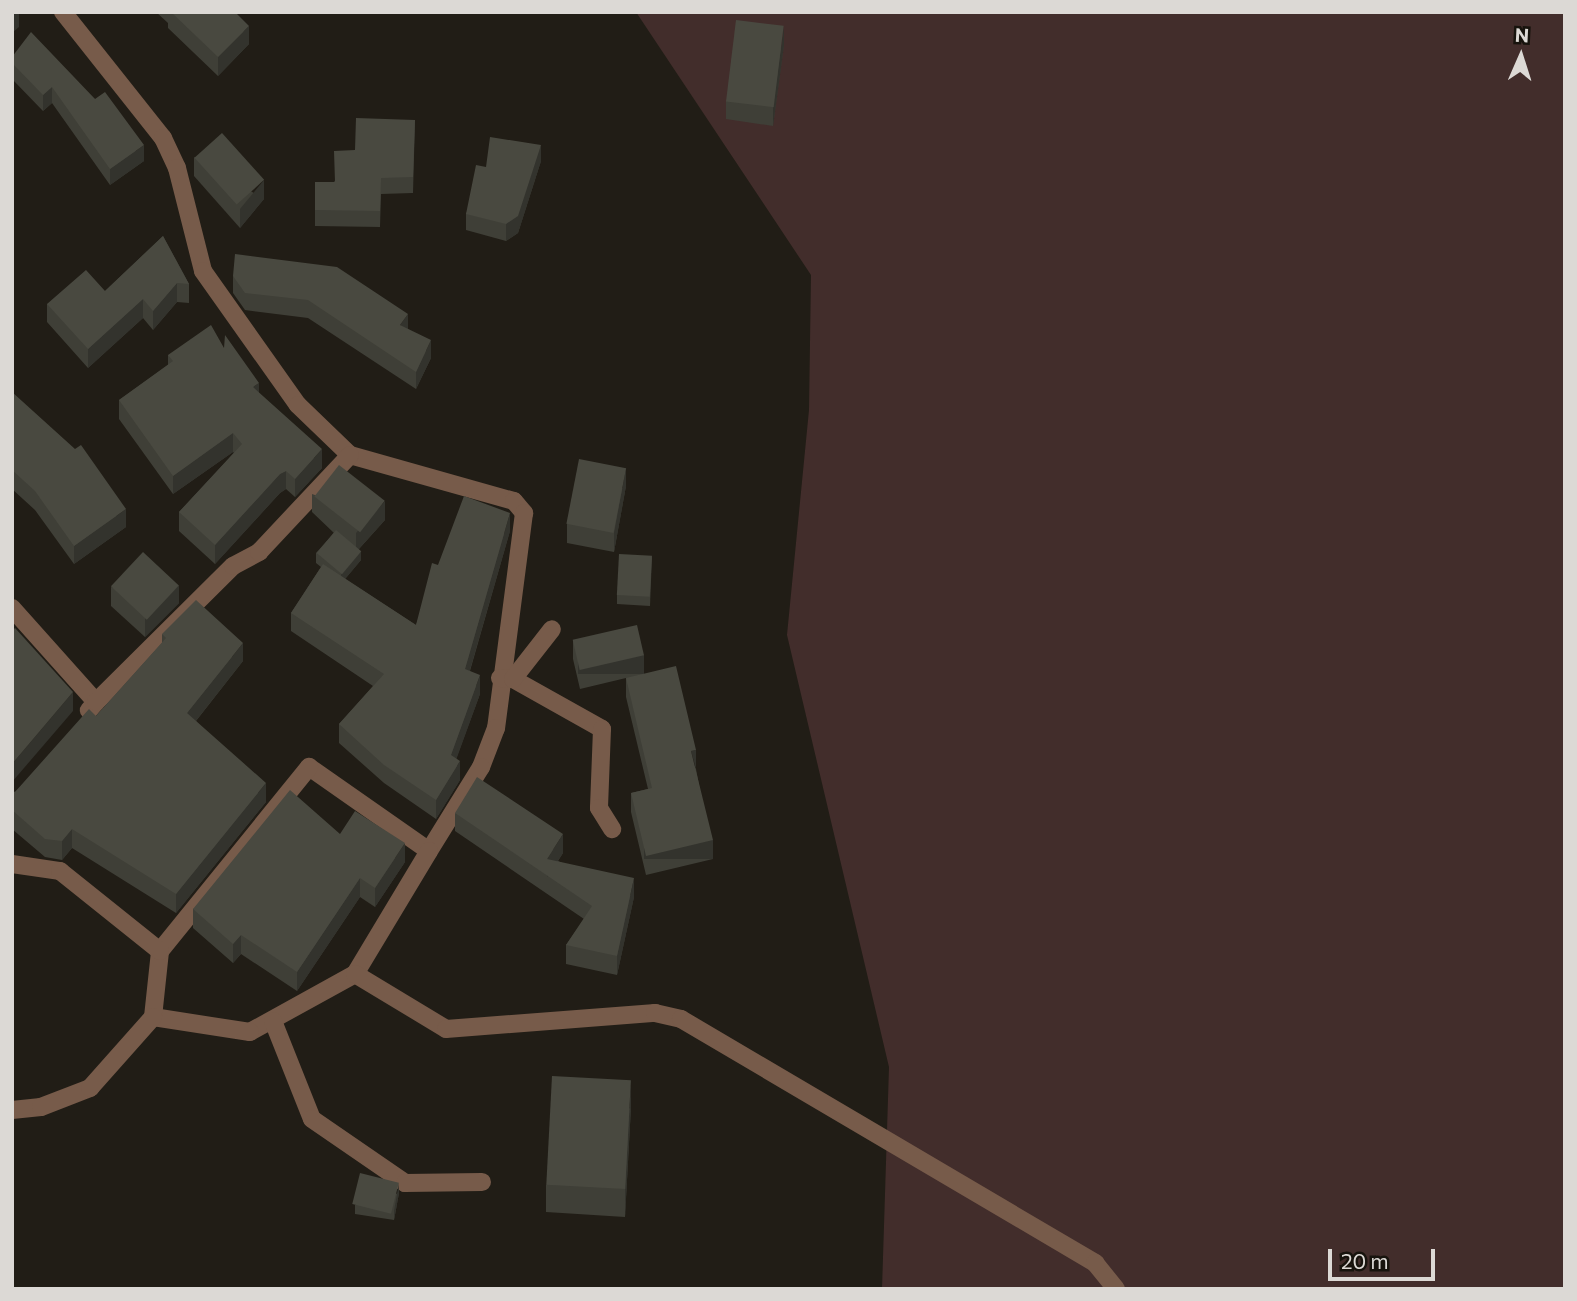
<!DOCTYPE html>
<style>
body{margin:0}
#map{position:relative;width:1577px;height:1301px;overflow:hidden;background:#211d16;font-family:Commissioner,sans-serif}
div>[style]{position:absolute}
.green>*{inset:0;background:#422d2b}
.street>*{height:18px;margin:-9px;padding:0 9px;transform-origin:9px;border-radius:9px;background:#775b4a}
.wall>*{inset:0;background:#3f3f37}
.shaded-wall>*{inset:0;background:#33332d;transform-origin:0 0}
.building>*{inset:0;background:#494940;transform-origin:0 0}
span{translate:-50% -50%;white-space:nowrap;text-align:center;line-height:1.15;-webkit-text-stroke:5px #17130d;paint-order:stroke}
.frame{position:absolute;inset:0;border:14px solid #dcd9d5;pointer-events:none}
.north{position:absolute;left:1486px;top:21px;width:70px;height:70px;-webkit-text-stroke:5px #17130d;paint-order:stroke;rotate:3deg;font-size:19px;font-weight:700;line-height:28px;text-align:center;color:#dcd9d5}
.north::after{content:'';display:block;margin:auto;width:24px;height:32px;background:#dcd9d5;clip-path:polygon(50% 0,100% 100%,50% 72%,0 100%)}
.scale{position:absolute;left:1328px;top:1249px;width:107px;height:32px;box-sizing:border-box;border:4px solid #dcd9d5;border-top:0;padding-left:9px;font-size:21px;line-height:24px;white-space:nowrap;color:#dcd9d5;-webkit-text-stroke:5px #17130d;paint-order:stroke}
</style>
<div id="map">
<div class="green">
<div style="clip-path:polygon(636px 12px,1565px 12px,1565px 1289px,882px 1289px,889px 1067px,787px 635px,809px 410px,811px 275px)"></div>
</div>
<div class="street">
<div style="left:63px;top:12px;width:161px;rotate:51.6deg"></div>
<div style="left:163px;top:138px;width:33px;rotate:65deg"></div>
<div style="left:177px;top:168px;width:106px;rotate:75.8deg"></div>
<div style="left:203px;top:271px;width:164px;rotate:54.7deg"></div>
<div style="left:298px;top:405px;width:72px;rotate:43.9deg"></div>
<div style="left:350px;top:455px;width:170px;rotate:15.7deg"></div>
<div style="left:514px;top:501px;width:16px;rotate:50deg"></div>
<div style="left:524px;top:513px;width:217px;rotate:97.4deg"></div>
<div style="left:496px;top:728px;width:42px;rotate:111deg"></div>
<div style="left:481px;top:767px;width:99px;rotate:121.8deg"></div>
<div style="left:12px;top:608px;width:126px;rotate:48.2deg"></div>
<div style="left:96px;top:702px;width:11px;rotate:131deg"></div>
<div style="left:500px;top:678px;width:13px;rotate:4deg"></div>
<div style="left:513px;top:679px;width:102px;rotate:29.3deg"></div>
<div style="left:602px;top:729px;width:79px;rotate:92.2deg"></div>
<div style="left:599px;top:808px;width:25px;rotate:58deg"></div>
<div style="left:513px;top:679px;width:63px;rotate:-52deg"></div>
<div style="left:96px;top:702px;width:193px;rotate:-44.8deg"></div>
<div style="left:233px;top:566px;width:30px;rotate:-28deg"></div>
<div style="left:259px;top:552px;width:133px;rotate:-46.8deg"></div>
<div style="left:309px;top:767px;width:146px;rotate:35deg"></div>
<div style="left:429px;top:851px;width:144px;rotate:121deg"></div>
<div style="left:355px;top:974px;width:120px;rotate:151.1deg"></div>
<div style="left:250px;top:1032px;width:98px;rotate:-171.2deg"></div>
<div style="left:153px;top:1017px;width:66px;rotate:-83.9deg"></div>
<div style="left:160px;top:951px;width:237px;rotate:-51deg"></div>
<div style="left:12px;top:864px;width:49px;rotate:8.3deg"></div>
<div style="left:60px;top:871px;width:128px;rotate:38.7deg"></div>
<div style="left:355px;top:974px;width:106px;rotate:31.1deg"></div>
<div style="left:446px;top:1029px;width:210px;rotate:-4.4deg"></div>
<div style="left:655px;top:1013px;width:27px;rotate:13deg"></div>
<div style="left:681px;top:1019px;width:481px;rotate:30.5deg"></div>
<div style="left:1095px;top:1263px;width:33px;rotate:51deg"></div>
<div style="left:273px;top:1021px;width:105px;rotate:68.3deg"></div>
<div style="left:312px;top:1119px;width:113px;rotate:34.5deg"></div>
<div style="left:405px;top:1183px;width:77px;rotate:-0.7deg"></div>
<div style="left:12px;top:1110px;width:29px;rotate:-6deg"></div>
<div style="left:41px;top:1107px;width:53px;rotate:-21.2deg"></div>
<div style="left:90px;top:1088px;width:95px;rotate:-48.4deg"></div>
</div>
<div class="wall">
<div style="clip-path:polygon(156px 12px,235px 12px,249px 44px,218px 76px,168px 28px,168px 23px)"></div>
<div style="clip-path:polygon(784px 45px,773px 126px,726px 119px,726px 101px)"></div>
<div style="clip-path:polygon(12px 57px,95px 99px,144px 161px,110px 185px,52px 103px,43px 111px,12px 79px)"></div>
<div style="clip-path:polygon(415px 120px,413px 193px,381px 194px,380px 227px,315px 226px,315px 182px,334px 182px,355px 150px)"></div>
<div style="clip-path:polygon(194px 157px,264px 199px,240px 228px,194px 176px)"></div>
<div style="clip-path:polygon(541px 161px,518px 233px,506px 241px,466px 230px,466px 214px,486px 167px)"></div>
<div style="clip-path:polygon(163px 236px,189px 284px,189px 303px,177px 302px,153px 330px,143px 318px,88px 368px,47px 322px,47px 304px,105px 291px)"></div>
<div style="clip-path:polygon(233px 276px,408px 329px,431px 358px,416px 389px,308px 318px,245px 310px,233px 293px)"></div>
<div style="clip-path:polygon(224px 348px,259px 393px,322px 468px,295px 497px,286px 489px,280px 493px,215px 564px,179px 531px,179px 512px,234px 453px,233px 452px,173px 494px,119px 419px,119px 400px,168px 365px,168px 355px)"></div>
<div style="clip-path:polygon(12px 392px,126px 527px,74px 564px,35px 510px,12px 489px)"></div>
<div style="clip-path:polygon(626px 486px,614px 552px,567px 543px,567px 524px)"></div>
<div style="clip-path:polygon(312px 494px,385px 520px,359px 549px,361px 560px,345px 579px,416px 625px,438px 565px,510px 531px,470px 671px,480px 694px,456px 759px,460px 780px,436px 819px,384px 783px,339px 743px,339px 724px,373px 686px,291px 631px,291px 613px,321px 567px,316px 563px,316px 553px,334px 533px,312px 512px)"></div>
<div style="clip-path:polygon(652px 556px,650px 606px,617px 604px,617px 595px)"></div>
<div style="clip-path:polygon(111px 587px,179px 603px,145px 637px,111px 606px)"></div>
<div style="clip-path:polygon(162px 634px,243px 661px,196px 721px,266px 802px,176px 913px,72px 848px,62px 860px,45px 857px,12px 829px,12px 791px,15px 792px,96px 716px,162px 643px)"></div>
<div style="clip-path:polygon(573px 640px,644px 674px,696px 769px,713px 859px,646px 875px,631px 812px,631px 793px,648px 789px,626px 697px,626px 678px,580px 689px,573px 659px)"></div>
<div style="clip-path:polygon(455px 813px,563px 853px,558px 861px,634px 897px,617px 975px,566px 964px,566px 945px,584px 919px,455px 831px)"></div>
<div style="clip-path:polygon(340px 834px,405px 862px,375px 907px,360px 897px,297px 991px,241px 954px,233px 963px,193px 928px,193px 909px)"></div>
<div style="clip-path:polygon(631px 1107px,625px 1217px,546px 1212px,546px 1185px)"></div>
<div style="clip-path:polygon(399px 1193px,394px 1220px,355px 1214px,355px 1205px)"></div>
</div>
<div class="shaded-wall">
<div style="clip-path:polygon(15px 12px,19px 12px,19px 27px,12px 33px,12px 15px)"></div>
<div style="clip-path:polygon(249px 26px,249px 44px,218px 76px,218px 57px)"></div>
<div style="clip-path:polygon(784px 26px,784px 45px,773px 126px,773px 107px)"></div>
<div style="clip-path:polygon(52px 87px,52px 103px,43px 111px,43px 95px)"></div>
<div style="clip-path:polygon(144px 145px,144px 161px,110px 185px,110px 169px)"></div>
<div style="clip-path:polygon(541px 145px,541px 161px,518px 233px,506px 241px,506px 224px)"></div>
<div style="clip-path:polygon(264px 180px,264px 199px,240px 228px,240px 209px)"></div>
<div style="clip-path:polygon(177px 283px,177px 302px,153px 330px,153px 311px)"></div>
<div style="clip-path:polygon(143px 299px,143px 318px,88px 368px,88px 349px)"></div>
<div style="clip-path:polygon(408px 314px,408px 332px,400px 325px)"></div>
<div style="clip-path:polygon(431px 340px,431px 358px,416px 389px,416px 372px)"></div>
<div style="clip-path:polygon(259px 383px,259px 401px,253px 387px)"></div>
<div style="clip-path:polygon(233px 433px,233px 452px,173px 494px,173px 476px)"></div>
<div style="clip-path:polygon(322px 449px,322px 468px,295px 497px,295px 479px)"></div>
<div style="clip-path:polygon(626px 468px,626px 486px,614px 552px,614px 533px)"></div>
<div style="clip-path:polygon(286px 471px,286px 489px,280px 493px,215px 564px,215px 545px,280px 474px)"></div>
<div style="clip-path:polygon(385px 501px,385px 520px,356px 552px,356px 533px)"></div>
<div style="clip-path:polygon(126px 509px,126px 527px,74px 564px,74px 546px)"></div>
<div style="clip-path:polygon(510px 513px,510px 531px,465px 687px,465px 669px)"></div>
<div style="clip-path:polygon(361px 551px,361px 560px,341px 584px,341px 574px)"></div>
<div style="clip-path:polygon(179px 585px,179px 603px,145px 637px,145px 619px)"></div>
<div style="clip-path:polygon(243px 643px,243px 661px,187px 732px,187px 713px)"></div>
<div style="left:644px;top:655px;width:19px;height:66px;rotate:90deg"></div>
<div style="clip-path:polygon(480px 675px,480px 694px,451px 774px,451px 755px)"></div>
<div style="clip-path:polygon(73px 692px,73px 711px,12px 782px,12px 764px)"></div>
<div style="clip-path:polygon(696px 750px,696px 769px,691px 751px)"></div>
<div style="clip-path:polygon(460px 761px,460px 780px,436px 819px,436px 800px)"></div>
<div style="clip-path:polygon(266px 783px,266px 802px,176px 913px,176px 894px)"></div>
<div style="clip-path:polygon(72px 829px,72px 848px,62px 860px,62px 841px)"></div>
<div style="clip-path:polygon(563px 834px,563px 853px,547px 877px,547px 859px)"></div>
<div style="left:713px;top:840px;width:19px;height:69px;rotate:90deg"></div>
<div style="clip-path:polygon(405px 843px,405px 862px,375px 907px,375px 888px)"></div>
<div style="clip-path:polygon(360px 878px,360px 897px,297px 991px,297px 972px)"></div>
<div style="clip-path:polygon(634px 878px,634px 897px,617px 975px,617px 956px)"></div>
<div style="clip-path:polygon(241px 935px,241px 954px,233px 963px,233px 944px)"></div>
<div style="clip-path:polygon(631px 1080px,631px 1107px,625px 1217px,625px 1190px)"></div>
<div style="clip-path:polygon(399px 1183px,399px 1193px,394px 1220px,394px 1211px)"></div>
</div>
<div class="building">
<div style="clip-path:polygon(171px 12px,235px 12px,249px 26px,218px 57px)"></div>
<div style="left:736px;top:20px;width:48px;height:82px;rotate:7deg"></div>
<div style="clip-path:polygon(31px 32px,95px 99px,105px 92px,144px 145px,110px 169px,52px 87px,43px 95px,12px 63px,12px 57px)"></div>
<div style="clip-path:polygon(356px 118px,415px 120px,413px 177px,381px 178px,380px 211px,315px 210px,315px 182px,335px 182px,334px 151px,355px 150px)"></div>
<div style="left:222px;top:133px;width:63px;height:37px;rotate:48deg"></div>
<div style="clip-path:polygon(490px 137px,541px 145px,518px 216px,506px 224px,466px 214px,476px 165px,486px 167px)"></div>
<div style="clip-path:polygon(163px 236px,189px 284px,177px 283px,153px 311px,143px 299px,88px 349px,47px 304px,86px 270px,105px 291px)"></div>
<div style="clip-path:polygon(235px 254px,337px 267px,408px 314px,400px 325px,431px 340px,416px 372px,308px 300px,245px 293px,233px 276px)"></div>
<div style="clip-path:polygon(211px 325px,224px 348px,225px 335px,259px 383px,253px 387px,322px 449px,295px 479px,286px 471px,280px 474px,215px 545px,179px 512px,242px 444px,233px 433px,173px 476px,119px 400px,173px 361px,168px 355px)"></div>
<div style="clip-path:polygon(12px 392px,75px 449px,81px 445px,126px 509px,74px 546px,35px 491px,12px 470px)"></div>
<div style="left:579px;top:459px;width:48px;height:66px;rotate:11deg"></div>
<div style="left:339px;top:465px;width:58px;height:40px;rotate:38deg"></div>
<div style="clip-path:polygon(464px 496px,510px 513px,465px 669px,480px 675px,451px 755px,460px 761px,436px 800px,384px 765px,339px 724px,384px 674px,291px 613px,323px 564px,416px 625px,432px 563px,438px 565px)"></div>
<div style="left:336px;top:530px;width:33px;height:30px;rotate:40deg"></div>
<div style="left:143px;top:552px;width:49px;height:47px;rotate:43deg"></div>
<div style="left:619px;top:554px;width:33px;height:41px;rotate:3deg"></div>
<div style="clip-path:polygon(196px 600px,243px 643px,187px 713px,266px 783px,176px 894px,72px 829px,62px 841px,45px 839px,12px 810px,12px 791px,15px 792px,89px 709px,96px 716px,166px 638px,162px 634px)"></div>
<div style="left:637px;top:625px;width:31px;height:66px;rotate:77deg"></div>
<div style="clip-path:polygon(15px 628px,73px 692px,12px 764px,12px 631px)"></div>
<div style="clip-path:polygon(676px 666px,696px 750px,691px 751px,713px 840px,646px 856px,631px 793px,652px 788px,626px 678px)"></div>
<div style="clip-path:polygon(477px 777px,563px 834px,547px 859px,634px 878px,617px 956px,566px 945px,592px 906px,455px 813px)"></div>
<div style="clip-path:polygon(290px 790px,340px 834px,355px 811px,405px 843px,375px 888px,360px 878px,297px 972px,241px 935px,233px 944px,193px 909px)"></div>
<div style="left:552px;top:1076px;width:79px;height:109px;rotate:3deg"></div>
<div style="left:360px;top:1173px;width:40px;height:32px;rotate:14deg"></div>
</div>
<div class="frame"></div>
<div class="north">N</div>
<div class="scale">20 m</div>
</div>
